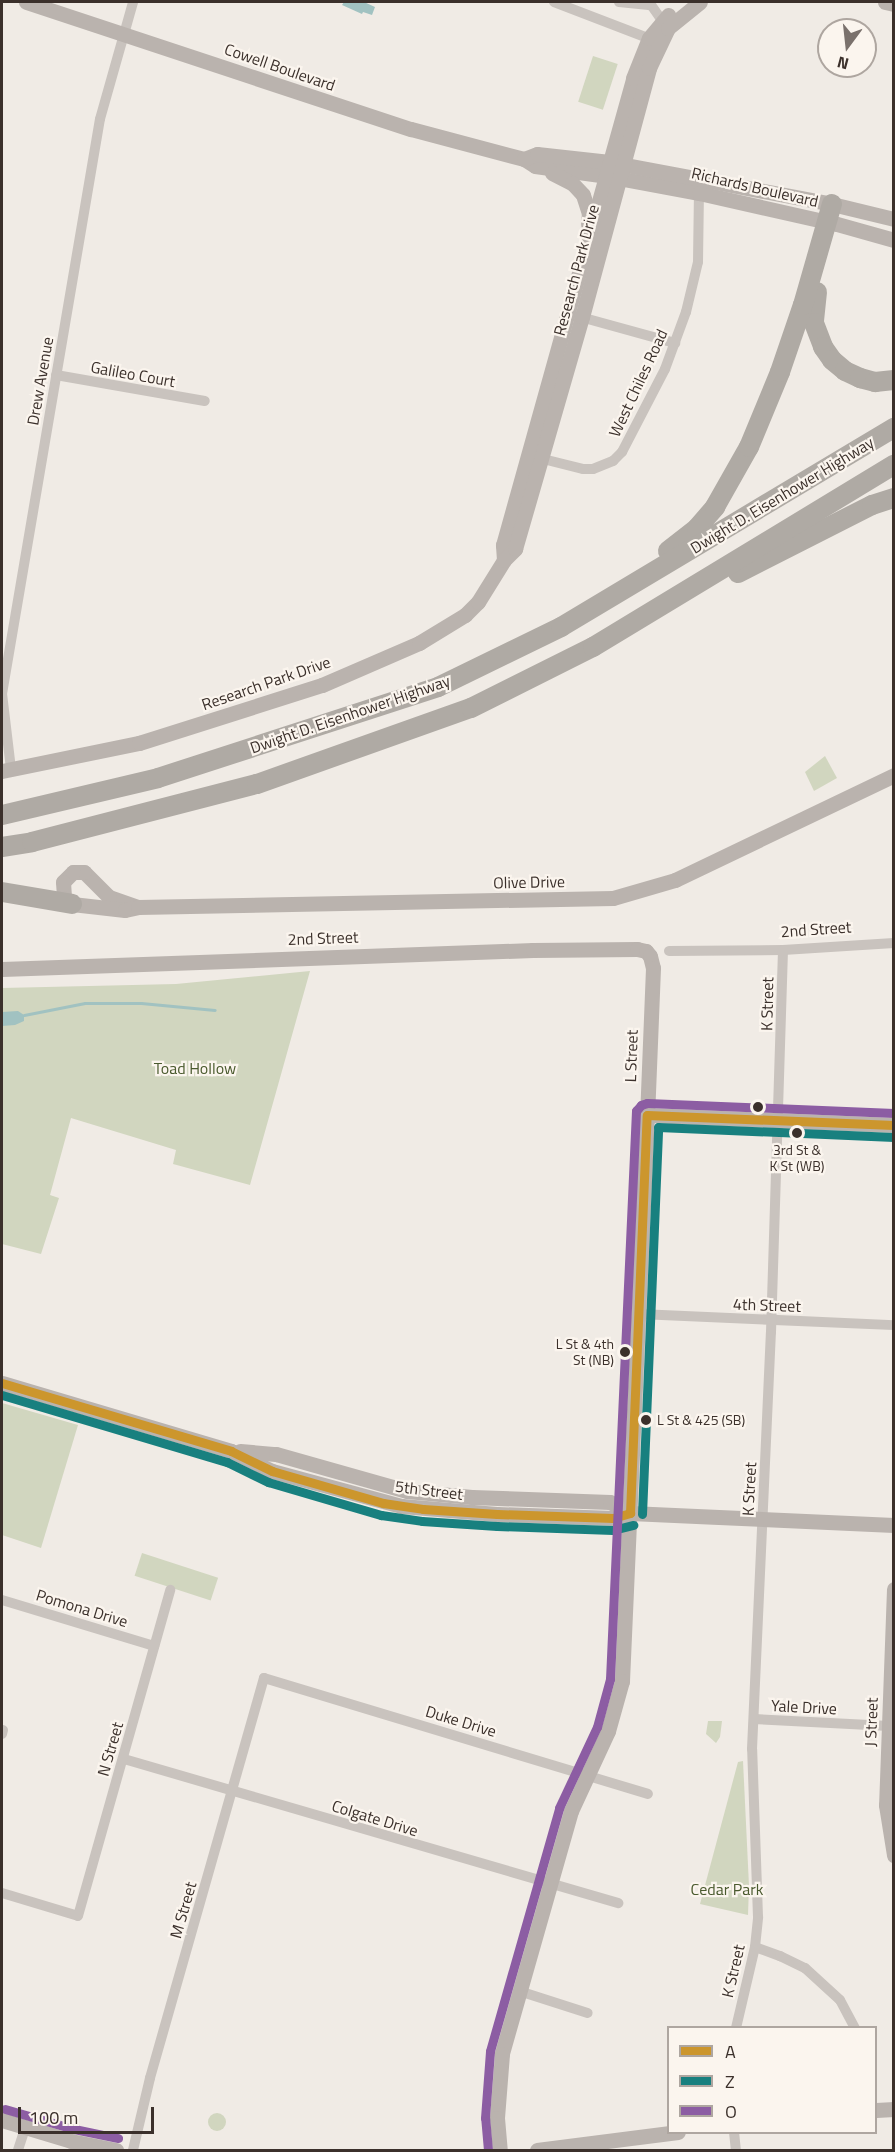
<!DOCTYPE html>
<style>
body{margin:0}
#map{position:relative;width:895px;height:2152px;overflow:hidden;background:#f0ebe5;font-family:"Titillium Web",sans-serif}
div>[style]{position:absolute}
.green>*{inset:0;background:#d1d6bf;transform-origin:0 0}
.round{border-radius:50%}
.water>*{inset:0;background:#a1c2c1}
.stream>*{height:3px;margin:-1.5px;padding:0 1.5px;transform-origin:1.5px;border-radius:1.5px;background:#a1c2c1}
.street>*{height:10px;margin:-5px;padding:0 5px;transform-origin:5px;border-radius:5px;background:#c9c3be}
.secondary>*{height:15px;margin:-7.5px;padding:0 7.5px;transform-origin:7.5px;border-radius:7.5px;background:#bab3ae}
.highway>*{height:20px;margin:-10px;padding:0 10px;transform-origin:10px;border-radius:10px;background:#afaaa4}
.bus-1>*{height:9px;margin:-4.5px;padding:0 4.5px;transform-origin:4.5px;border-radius:4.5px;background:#cc962d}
.bus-2>*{height:9px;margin:-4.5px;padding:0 4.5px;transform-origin:4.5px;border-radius:4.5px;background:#18807f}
.bus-3>*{height:9px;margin:-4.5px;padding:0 4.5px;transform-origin:4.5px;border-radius:4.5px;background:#8c5da3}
.dots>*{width:16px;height:16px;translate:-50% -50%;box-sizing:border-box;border:3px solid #fbf5ee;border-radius:50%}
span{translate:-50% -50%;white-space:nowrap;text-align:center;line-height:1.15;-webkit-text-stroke:4.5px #fbf5ee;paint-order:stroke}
.bus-label{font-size:14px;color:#3b302b}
.right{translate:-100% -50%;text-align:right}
.left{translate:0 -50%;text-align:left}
.street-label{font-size:16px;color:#3b302b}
.park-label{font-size:16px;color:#4a5a2e}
.frame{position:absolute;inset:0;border:3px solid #3b302b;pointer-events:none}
.legend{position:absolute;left:667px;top:2026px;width:210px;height:108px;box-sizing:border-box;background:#fbf5ee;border:2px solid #aea6a0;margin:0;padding:8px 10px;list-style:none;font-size:18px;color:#3b302b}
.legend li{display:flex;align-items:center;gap:12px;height:30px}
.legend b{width:30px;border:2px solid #aea6a0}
.north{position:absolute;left:817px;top:18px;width:60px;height:60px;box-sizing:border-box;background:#fbf5ee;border:2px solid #aea6a0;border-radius:50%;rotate:195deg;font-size:16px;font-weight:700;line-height:24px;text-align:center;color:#3b302b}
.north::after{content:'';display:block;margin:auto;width:21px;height:27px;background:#7a716c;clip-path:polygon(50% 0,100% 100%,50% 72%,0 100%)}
.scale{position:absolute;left:18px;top:2107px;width:136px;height:27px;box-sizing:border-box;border:3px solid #3b302b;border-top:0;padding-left:8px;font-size:18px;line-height:21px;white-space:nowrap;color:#3b302b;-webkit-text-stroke:4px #fbf5ee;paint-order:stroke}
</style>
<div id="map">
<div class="green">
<div style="left:593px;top:56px;width:26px;height:48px;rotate:18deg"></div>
<div style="clip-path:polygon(825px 756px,837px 778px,814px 791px,805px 772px)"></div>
<div style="clip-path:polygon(310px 971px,250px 1185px,173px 1164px,176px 1150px,71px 1118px,50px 1195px,59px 1198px,41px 1254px,2px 1244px,2px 988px,176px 984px)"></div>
<div style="clip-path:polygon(2px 1403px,78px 1425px,41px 1548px,2px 1535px)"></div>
<div style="left:142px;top:1553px;width:80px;height:24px;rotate:18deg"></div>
<div style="clip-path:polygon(708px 1721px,722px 1721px,720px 1737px,716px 1743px,706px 1734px)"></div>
<div style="clip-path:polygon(743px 1761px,749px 1886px,748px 1915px,700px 1904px,738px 1762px)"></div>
<div class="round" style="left:208px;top:2113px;width:18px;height:18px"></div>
</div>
<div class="water">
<div style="clip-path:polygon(344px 2px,364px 2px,375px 7px,372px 15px,363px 12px,362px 14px,342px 5px)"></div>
<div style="clip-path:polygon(18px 1011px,24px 1015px,24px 1021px,15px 1025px,2px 1026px,2px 1012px)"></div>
</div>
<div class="stream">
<div style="left:24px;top:1015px;width:62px;rotate:-11.1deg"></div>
<div style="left:85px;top:1003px;width:56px"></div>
<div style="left:141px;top:1003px;width:74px;rotate:5.4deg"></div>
</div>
<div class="street">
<div style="left:554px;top:2px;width:106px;rotate:21deg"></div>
<div style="left:619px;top:2px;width:30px;rotate:6deg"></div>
<div style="left:649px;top:2px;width:29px;rotate:55deg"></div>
<div style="left:577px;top:316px;width:102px;rotate:15.4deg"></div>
<div style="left:56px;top:375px;width:151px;rotate:9.9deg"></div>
<div style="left:535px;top:457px;width:49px;rotate:14deg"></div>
<div style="left:583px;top:469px;width:10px"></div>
<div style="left:593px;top:469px;width:22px;rotate:-22deg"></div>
<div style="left:613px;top:461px;width:13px;rotate:-45deg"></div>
<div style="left:622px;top:452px;width:93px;rotate:-62.6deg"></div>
<div style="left:665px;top:369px;width:61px;rotate:-69.8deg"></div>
<div style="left:686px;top:312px;width:51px;rotate:-76.5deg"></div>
<div style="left:698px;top:262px;width:69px;rotate:-89.2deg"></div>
<div style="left:11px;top:769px;width:76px;rotate:-96.8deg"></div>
<div style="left:2px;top:694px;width:583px;rotate:-80.33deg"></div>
<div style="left:100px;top:119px;width:122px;rotate:-74.2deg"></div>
<div style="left:669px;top:951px;width:114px;rotate:-0.5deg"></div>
<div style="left:783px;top:950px;width:111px;rotate:-3.6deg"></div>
<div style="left:639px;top:1314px;width:255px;rotate:2.5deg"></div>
<div style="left:2px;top:1600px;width:159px;rotate:16.8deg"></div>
<div style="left:754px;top:1719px;width:135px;rotate:3deg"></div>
<div style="left:2px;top:1734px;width:4px;rotate:-76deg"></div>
<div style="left:124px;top:1759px;width:515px;rotate:16.25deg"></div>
<div style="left:2px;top:1893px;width:79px;rotate:16.8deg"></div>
<div style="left:78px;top:1916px;width:339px;rotate:-74.2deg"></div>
<div style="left:755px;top:1947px;width:27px;rotate:20deg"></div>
<div style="left:780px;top:1956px;width:28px;rotate:26deg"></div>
<div style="left:805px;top:1968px;width:47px;rotate:42.4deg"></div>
<div style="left:840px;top:2000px;width:32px;rotate:62deg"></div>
<div style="left:519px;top:1991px;width:72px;rotate:17.7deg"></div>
<div style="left:736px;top:2028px;width:83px;rotate:-76.8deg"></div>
<div style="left:755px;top:1947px;width:30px;rotate:-84deg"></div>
<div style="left:758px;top:1917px;width:168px;rotate:-92deg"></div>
<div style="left:752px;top:1749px;width:417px;rotate:-87.4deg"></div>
<div style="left:771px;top:1332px;width:382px;rotate:-88.2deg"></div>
<div style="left:734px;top:2132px;width:18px;rotate:84deg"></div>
<div style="left:18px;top:2150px;width:23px;rotate:-72deg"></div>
<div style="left:133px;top:2150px;width:74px;rotate:-76.7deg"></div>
<div style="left:150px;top:2078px;width:416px;rotate:-74.1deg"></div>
<div style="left:264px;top:1678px;width:401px;rotate:16.8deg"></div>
</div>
<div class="secondary">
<div style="left:26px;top:2px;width:405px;rotate:18.3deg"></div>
<div style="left:411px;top:129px;width:117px;rotate:14.9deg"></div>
<div style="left:524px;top:159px;width:13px;rotate:32deg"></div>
<div style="left:535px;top:166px;width:73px;rotate:7.9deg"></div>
<div style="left:607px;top:176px;width:94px;rotate:10.5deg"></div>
<div style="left:699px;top:193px;width:141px;rotate:12.7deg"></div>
<div style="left:837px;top:224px;width:59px;rotate:15.7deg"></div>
<div style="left:885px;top:2px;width:9px;rotate:13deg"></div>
<div style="left:524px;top:159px;width:14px;rotate:-21deg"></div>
<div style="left:537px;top:154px;width:73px;rotate:6.3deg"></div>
<div style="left:610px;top:162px;width:226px;rotate:10.7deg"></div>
<div style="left:832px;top:204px;width:64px;rotate:13.6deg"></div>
<div style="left:552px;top:173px;width:22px;rotate:27deg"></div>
<div style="left:572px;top:183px;width:16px;rotate:47deg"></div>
<div style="left:583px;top:195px;width:19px;rotate:72deg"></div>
<div style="left:589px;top:213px;width:11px;rotate:95deg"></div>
<div style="left:504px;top:560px;width:15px;rotate:-94deg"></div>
<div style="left:503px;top:545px;width:485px;rotate:-74.4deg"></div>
<div style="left:633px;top:78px;width:43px;rotate:-68.2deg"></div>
<div style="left:649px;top:38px;width:30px;rotate:-50deg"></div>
<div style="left:2px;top:771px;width:140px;rotate:-11.6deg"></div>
<div style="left:139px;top:743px;width:192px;rotate:-17.6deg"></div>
<div style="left:322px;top:685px;width:106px;rotate:-23.4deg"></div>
<div style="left:419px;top:643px;width:54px;rotate:-31.3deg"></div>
<div style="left:465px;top:615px;width:18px;rotate:-45deg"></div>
<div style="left:478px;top:602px;width:49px;rotate:-58.2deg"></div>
<div style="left:504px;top:560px;width:16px;rotate:-45deg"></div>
<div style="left:515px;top:549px;width:241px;rotate:-73.9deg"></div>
<div style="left:582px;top:317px;width:258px;rotate:-74.9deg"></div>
<div style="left:649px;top:68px;width:44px;rotate:-64.6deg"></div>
<div style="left:668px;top:28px;width:41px;rotate:-39.1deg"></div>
<div style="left:138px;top:907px;width:31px;rotate:-161deg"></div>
<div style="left:109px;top:897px;width:35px;rotate:-135deg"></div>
<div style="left:84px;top:872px;width:11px;rotate:180deg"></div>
<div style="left:73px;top:872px;width:14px;rotate:135deg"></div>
<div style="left:63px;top:882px;width:16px;rotate:86deg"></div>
<div style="left:64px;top:898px;width:10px;rotate:37deg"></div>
<div style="left:72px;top:904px;width:53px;rotate:6.5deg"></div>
<div style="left:125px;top:910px;width:13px;rotate:-13deg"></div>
<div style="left:138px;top:907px;width:475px;rotate:-1.1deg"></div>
<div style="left:613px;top:898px;width:65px;rotate:-16.2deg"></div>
<div style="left:675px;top:880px;width:243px;rotate:-25.6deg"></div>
<div style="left:2px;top:969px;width:531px;rotate:-2.05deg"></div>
<div style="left:533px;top:950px;width:104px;rotate:-0.6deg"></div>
<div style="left:637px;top:949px;width:9px;rotate:13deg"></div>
<div style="left:646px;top:951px;width:6px;rotate:51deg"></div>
<div style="left:650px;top:956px;width:12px;rotate:76deg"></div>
<div style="left:653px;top:968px;width:147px;rotate:92.3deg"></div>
<div style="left:647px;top:1115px;width:567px;rotate:92.53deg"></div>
<div style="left:622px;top:1681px;width:52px;rotate:105.6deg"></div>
<div style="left:608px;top:1731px;width:88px;rotate:114.8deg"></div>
<div style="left:571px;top:1811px;width:253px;rotate:105.9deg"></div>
<div style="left:502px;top:2054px;width:64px;rotate:94.5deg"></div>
<div style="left:497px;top:2118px;width:32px;rotate:85deg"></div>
<div style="left:647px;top:1115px;width:247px;rotate:2.3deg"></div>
<div style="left:2px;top:1383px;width:239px;rotate:16.5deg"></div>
<div style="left:231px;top:1451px;width:46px;rotate:26deg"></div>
<div style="left:272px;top:1471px;width:135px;rotate:15.1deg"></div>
<div style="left:402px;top:1506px;width:95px;rotate:4.8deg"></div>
<div style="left:497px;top:1514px;width:116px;rotate:2deg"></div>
<div style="left:613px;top:1518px;width:18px;rotate:-16deg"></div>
<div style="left:630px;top:1513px;width:264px;rotate:2.6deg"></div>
<div style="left:240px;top:1451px;width:36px;rotate:5deg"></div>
<div style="left:276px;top:1454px;width:136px;rotate:15.8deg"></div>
<div style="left:407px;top:1491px;width:65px;rotate:5.3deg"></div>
<div style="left:472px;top:1497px;width:138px;rotate:2.1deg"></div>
<div style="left:610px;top:1502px;width:23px;rotate:29deg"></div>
<div style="left:894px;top:1589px;width:216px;rotate:92.1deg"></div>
<div style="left:886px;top:1805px;width:51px;rotate:80.9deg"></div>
<div style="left:876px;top:2110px;width:18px;rotate:-3deg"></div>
<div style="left:2px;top:2120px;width:72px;rotate:16.9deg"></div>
<div style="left:71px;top:2141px;width:46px;rotate:11.3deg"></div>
<div style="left:537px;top:2150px;width:142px;rotate:-7.3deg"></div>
</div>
<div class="highway">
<div style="left:817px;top:292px;width:31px;rotate:96deg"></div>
<div style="left:814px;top:323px;width:26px;rotate:69deg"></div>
<div style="left:823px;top:347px;width:16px;rotate:55deg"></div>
<div style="left:832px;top:360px;width:17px;rotate:40deg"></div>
<div style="left:845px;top:371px;width:17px;rotate:25deg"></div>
<div style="left:860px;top:378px;width:16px;rotate:15deg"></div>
<div style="left:875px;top:382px;width:19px;rotate:-6deg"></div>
<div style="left:668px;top:551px;width:37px;rotate:-38deg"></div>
<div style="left:697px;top:528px;width:28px;rotate:-49deg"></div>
<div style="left:715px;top:507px;width:69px;rotate:-60.5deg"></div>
<div style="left:749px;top:447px;width:81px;rotate:-67.5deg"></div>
<div style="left:780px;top:372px;width:71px;rotate:-71.1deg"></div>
<div style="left:803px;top:305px;width:105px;rotate:-74deg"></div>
<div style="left:738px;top:573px;width:150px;rotate:-26.9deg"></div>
<div style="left:872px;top:505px;width:23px;rotate:-18deg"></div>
<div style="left:2px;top:815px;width:160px;rotate:-13.3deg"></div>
<div style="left:158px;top:778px;width:294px;rotate:-18deg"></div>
<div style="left:438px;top:687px;width:137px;rotate:-26deg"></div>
<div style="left:561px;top:627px;width:388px;rotate:-30.9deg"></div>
<div style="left:2px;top:847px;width:30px;rotate:-9deg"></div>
<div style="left:32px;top:842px;width:232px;rotate:-14.5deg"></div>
<div style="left:257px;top:784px;width:227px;rotate:-19.6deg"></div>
<div style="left:471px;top:708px;width:136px;rotate:-26.6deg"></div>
<div style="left:593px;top:647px;width:352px;rotate:-31.2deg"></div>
<div style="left:2px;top:892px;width:71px;rotate:9.7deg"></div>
</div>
<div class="bus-1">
<div style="left:2px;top:1383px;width:239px;rotate:16.5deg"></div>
<div style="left:231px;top:1451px;width:46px;rotate:26deg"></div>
<div style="left:272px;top:1471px;width:116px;rotate:16.1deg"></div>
<div style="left:383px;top:1503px;width:40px;rotate:8.5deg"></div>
<div style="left:423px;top:1509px;width:74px;rotate:3.9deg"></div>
<div style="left:497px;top:1514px;width:116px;rotate:2deg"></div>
<div style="left:613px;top:1518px;width:18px;rotate:-16deg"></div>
<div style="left:630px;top:1513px;width:398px;rotate:-87.6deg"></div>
<div style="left:647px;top:1115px;width:247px;rotate:2.3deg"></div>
</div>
<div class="bus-2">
<div style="left:2px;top:1395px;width:235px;rotate:16.6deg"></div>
<div style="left:227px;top:1462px;width:46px;rotate:26deg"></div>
<div style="left:268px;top:1482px;width:118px;rotate:16.3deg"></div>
<div style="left:381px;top:1515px;width:41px;rotate:8.3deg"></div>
<div style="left:422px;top:1521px;width:75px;rotate:3.8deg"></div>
<div style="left:497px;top:1526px;width:116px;rotate:2deg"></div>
<div style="left:613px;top:1530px;width:21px;rotate:-14deg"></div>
<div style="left:642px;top:1514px;width:387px;rotate:-87.6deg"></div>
<div style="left:658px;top:1127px;width:236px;rotate:2.4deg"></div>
</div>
<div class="bus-3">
<div style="left:5px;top:2109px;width:72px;rotate:16.2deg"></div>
<div style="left:74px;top:2129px;width:45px;rotate:11.6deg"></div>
<div style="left:488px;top:2150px;width:32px;rotate:-95deg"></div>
<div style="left:485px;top:2118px;width:67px;rotate:-85.7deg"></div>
<div style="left:490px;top:2051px;width:253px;rotate:-74.1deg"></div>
<div style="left:559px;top:1808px;width:89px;rotate:-64.9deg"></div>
<div style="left:597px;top:1727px;width:50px;rotate:-74.8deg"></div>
<div style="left:610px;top:1679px;width:569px;rotate:-87.38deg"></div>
<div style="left:636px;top:1111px;width:8px;rotate:-50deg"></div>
<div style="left:641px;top:1105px;width:6px;rotate:-18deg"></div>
<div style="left:647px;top:1103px;width:247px;rotate:2.3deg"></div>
</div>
<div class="dots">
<div style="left:758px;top:1107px;background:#3b302b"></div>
<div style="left:797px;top:1133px;background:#3b302b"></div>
<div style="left:625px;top:1352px;background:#3b302b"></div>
<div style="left:646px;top:1420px;background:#3b302b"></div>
</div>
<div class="bus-label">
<span style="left:797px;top:1158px">3rd St &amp;<br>K St (WB)</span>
<span class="right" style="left:614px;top:1352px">L St &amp; 4th<br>St (NB)</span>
<span class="left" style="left:657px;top:1420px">L St &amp; 425 (SB)</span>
</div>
<div class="street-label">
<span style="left:280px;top:67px;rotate:19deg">Cowell Boulevard</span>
<span style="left:755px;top:187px;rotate:13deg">Richards Boulevard</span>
<span style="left:576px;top:270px;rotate:-75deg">Research Park Drive</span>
<span style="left:133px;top:374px;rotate:10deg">Galileo Court</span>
<span style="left:40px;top:381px;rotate:-80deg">Drew Avenue</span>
<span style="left:638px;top:383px;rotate:-65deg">West Chiles Road</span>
<span style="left:782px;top:495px;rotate:-31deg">Dwight D. Eisenhower Highway</span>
<span style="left:266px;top:683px;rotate:-19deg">Research Park Drive</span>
<span style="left:350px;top:714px;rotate:-19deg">Dwight D. Eisenhower Highway</span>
<span style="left:529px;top:882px;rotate:-1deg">Olive Drive</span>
<span style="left:816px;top:929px;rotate:-4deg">2nd Street</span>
<span style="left:323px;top:938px;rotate:-2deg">2nd Street</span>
<span style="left:767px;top:1004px;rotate:-89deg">K Street</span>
<span style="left:631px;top:1056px;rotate:-88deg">L Street</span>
<span style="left:767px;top:1305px;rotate:2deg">4th Street</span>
<span style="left:749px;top:1489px;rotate:-87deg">K Street</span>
<span style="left:429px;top:1490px;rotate:7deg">5th Street</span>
<span style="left:82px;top:1608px;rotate:17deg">Pomona Drive</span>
<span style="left:804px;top:1707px;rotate:3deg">Yale Drive</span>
<span style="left:461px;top:1721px;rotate:17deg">Duke Drive</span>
<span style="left:871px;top:1722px;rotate:-88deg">J Street</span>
<span style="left:110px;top:1749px;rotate:-74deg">N Street</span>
<span style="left:375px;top:1818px;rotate:17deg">Colgate Drive</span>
<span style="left:183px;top:1910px;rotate:-74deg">M Street</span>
<span style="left:733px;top:1971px;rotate:-77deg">K Street</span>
</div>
<div class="park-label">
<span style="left:195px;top:1068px">Toad Hollow</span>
<span style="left:727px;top:1889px">Cedar Park</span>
</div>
<div class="frame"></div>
<ul class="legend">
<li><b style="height:8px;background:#cc962d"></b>A</li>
<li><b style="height:8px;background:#18807f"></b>Z</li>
<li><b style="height:8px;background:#8c5da3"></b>O</li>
</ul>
<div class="north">N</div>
<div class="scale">100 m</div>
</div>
